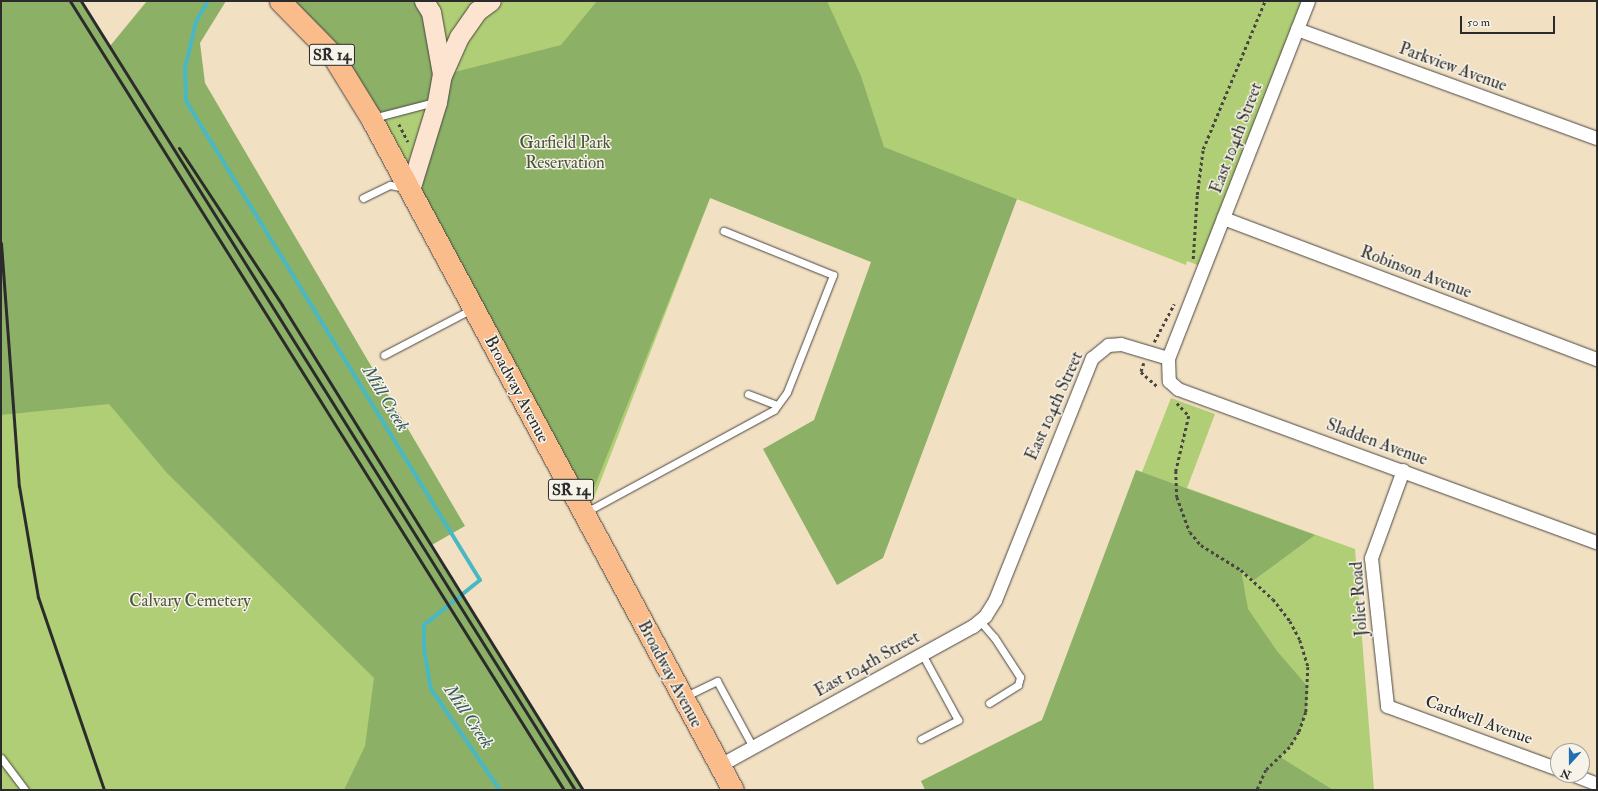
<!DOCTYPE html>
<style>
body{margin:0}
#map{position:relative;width:1598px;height:791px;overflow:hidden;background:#f2e0c3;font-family:"IM FELL Double Pica",serif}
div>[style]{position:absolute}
.green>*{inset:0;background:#b0ce75}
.forest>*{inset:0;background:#8cb166}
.stream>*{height:4px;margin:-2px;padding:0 2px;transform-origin:2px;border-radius:2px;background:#4ab8c3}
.path>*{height:2.5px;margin-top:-1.25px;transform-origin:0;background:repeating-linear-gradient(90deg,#494642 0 3px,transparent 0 6px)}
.roads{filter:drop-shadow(0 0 1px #494642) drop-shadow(0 0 1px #494642)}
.lane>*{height:7px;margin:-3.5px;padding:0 3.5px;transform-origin:3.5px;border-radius:3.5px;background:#fff}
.street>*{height:13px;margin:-6.5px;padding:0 6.5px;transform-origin:6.5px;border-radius:6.5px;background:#fff}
.secondary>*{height:19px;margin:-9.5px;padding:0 9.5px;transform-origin:9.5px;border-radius:9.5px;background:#fde4d1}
.primary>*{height:21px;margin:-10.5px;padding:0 10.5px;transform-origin:10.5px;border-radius:10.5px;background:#fabc8b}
.rail>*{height:3px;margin:-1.5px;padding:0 1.5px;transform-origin:1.5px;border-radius:1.5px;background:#2b2b2b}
span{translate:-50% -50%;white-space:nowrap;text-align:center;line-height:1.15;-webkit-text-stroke:3px #f7f3e8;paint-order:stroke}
.shield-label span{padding:1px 3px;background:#f7f3e8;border:1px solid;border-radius:3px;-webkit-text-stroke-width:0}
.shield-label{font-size:16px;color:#2b2b2b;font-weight:700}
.street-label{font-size:17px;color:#2b2b2b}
.park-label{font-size:17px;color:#4c543e}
.water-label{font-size:18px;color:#365c60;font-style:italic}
.frame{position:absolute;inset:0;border:2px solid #2b2b2b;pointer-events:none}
.north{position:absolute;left:1550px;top:743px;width:40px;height:40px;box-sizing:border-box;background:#f7f3e8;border:1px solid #a5a39c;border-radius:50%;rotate:201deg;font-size:11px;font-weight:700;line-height:16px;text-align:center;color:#2b2b2b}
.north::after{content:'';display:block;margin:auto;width:14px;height:18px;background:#1f6fb2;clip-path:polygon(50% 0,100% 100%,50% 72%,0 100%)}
.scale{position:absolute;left:1460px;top:16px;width:95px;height:18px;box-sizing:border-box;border:2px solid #2b2b2b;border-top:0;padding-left:5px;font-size:12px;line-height:14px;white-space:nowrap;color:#2b2b2b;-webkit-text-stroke:3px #f7f3e8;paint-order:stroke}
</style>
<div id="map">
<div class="green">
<div style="clip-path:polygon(1px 1px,25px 1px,535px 790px,1px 790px)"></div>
<div style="clip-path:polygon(280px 1px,1308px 1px,1203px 267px,1187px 261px,1186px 265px,750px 95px,587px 516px,347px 69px)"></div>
<div style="clip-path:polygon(1171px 398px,1215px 414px,1187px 488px,1355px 549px,1374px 790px,1030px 790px,1142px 472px)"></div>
</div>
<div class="forest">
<div style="clip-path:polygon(1px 1px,82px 1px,110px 46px,147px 1px,226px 1px,200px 43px,205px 83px,465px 526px,430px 546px,583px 790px,344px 790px,365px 746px,374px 678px,167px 473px,109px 404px,1px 415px)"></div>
<div style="clip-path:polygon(280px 1px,424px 1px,443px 75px,561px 45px,597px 1px,827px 1px,861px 76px,884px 147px,1017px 199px,883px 558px,837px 585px,763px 449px,814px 420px,871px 262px,710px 198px,584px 513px,410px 190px,437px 102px,371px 118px)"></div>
<div style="clip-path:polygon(1136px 470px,1315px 535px,1254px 580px,1241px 570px,1248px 609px,1277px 651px,1308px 687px,1306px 712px,1299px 732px,1290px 747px,1280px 757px,1333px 790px,925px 790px,921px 781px,1042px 720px)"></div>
</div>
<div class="stream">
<div style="left:208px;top:1px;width:24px;rotate:120deg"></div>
<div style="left:196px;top:22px;width:47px;rotate:103.4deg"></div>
<div style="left:185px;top:68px;width:33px;rotate:88deg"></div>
<div style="left:186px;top:101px;width:562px;rotate:58.46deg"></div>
<div style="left:480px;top:580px;width:72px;rotate:141.2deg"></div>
<div style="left:424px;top:625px;width:24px;rotate:90deg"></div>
<div style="left:424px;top:649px;width:41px;rotate:80.1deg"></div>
<div style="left:431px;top:689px;width:122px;rotate:55.7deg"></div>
</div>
<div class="path">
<div style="left:399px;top:124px;width:20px;rotate:63deg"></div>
<div style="left:1193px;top:259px;width:64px;rotate:-86.4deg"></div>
<div style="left:1197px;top:195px;width:46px;rotate:-82.6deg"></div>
<div style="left:1203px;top:149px;width:160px;rotate:-67.3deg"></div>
<div style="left:1154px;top:342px;width:43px;rotate:-62.2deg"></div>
<div style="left:1144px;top:363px;width:9px;rotate:108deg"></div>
<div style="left:1141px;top:372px;width:23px;rotate:41deg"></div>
<div style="left:1177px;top:403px;width:18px;rotate:47deg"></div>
<div style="left:1189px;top:416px;width:57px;rotate:103.3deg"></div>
<div style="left:1176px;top:471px;width:26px;rotate:88deg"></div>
<div style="left:1177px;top:497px;width:37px;rotate:70deg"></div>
<div style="left:1190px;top:532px;width:17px;rotate:50deg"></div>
<div style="left:1201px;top:545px;width:47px;rotate:32deg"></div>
<div style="left:1241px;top:570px;width:43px;rotate:42.2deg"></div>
<div style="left:1273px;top:599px;width:28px;rotate:52deg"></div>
<div style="left:1290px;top:621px;width:21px;rotate:62deg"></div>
<div style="left:1300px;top:640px;width:28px;rotate:73deg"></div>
<div style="left:1308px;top:667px;width:45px;rotate:92.5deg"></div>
<div style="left:1306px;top:712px;width:21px;rotate:109deg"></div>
<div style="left:1299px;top:732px;width:17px;rotate:121deg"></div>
<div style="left:1290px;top:747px;width:33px;rotate:136deg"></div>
<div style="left:1266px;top:770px;width:22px;rotate:114deg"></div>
</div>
<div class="roads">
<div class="lane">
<div style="left:373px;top:118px;width:64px;rotate:-14.5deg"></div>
<div style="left:363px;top:198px;width:30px;rotate:-26deg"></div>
<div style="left:390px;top:185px;width:14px;rotate:12deg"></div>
<div style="left:384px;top:355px;width:99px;rotate:-27.6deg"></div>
<div style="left:748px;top:394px;width:31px;rotate:21deg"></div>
<div style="left:586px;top:512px;width:214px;rotate:-28.5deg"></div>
<div style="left:774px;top:410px;width:22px;rotate:-54deg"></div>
<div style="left:787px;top:392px;width:126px;rotate:-68.5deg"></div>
<div style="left:833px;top:275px;width:118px;rotate:-158deg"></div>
<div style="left:979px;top:620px;width:23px;rotate:49deg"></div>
<div style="left:994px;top:637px;width:48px;rotate:57deg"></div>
<div style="left:1020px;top:677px;width:8px;rotate:104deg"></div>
<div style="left:1018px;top:685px;width:34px;rotate:148deg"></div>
<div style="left:684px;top:697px;width:37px;rotate:-26deg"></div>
<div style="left:717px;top:681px;width:75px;rotate:61.4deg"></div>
<div style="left:921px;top:739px;width:42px;rotate:-27.2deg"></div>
<div style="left:958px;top:720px;width:75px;rotate:-118.6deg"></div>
<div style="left:1px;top:758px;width:40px;rotate:53deg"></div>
</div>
<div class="street">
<div style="left:1308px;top:1px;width:383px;rotate:111.4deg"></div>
<div style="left:1168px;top:358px;width:23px;rotate:88deg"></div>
<div style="left:1169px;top:381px;width:12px;rotate:42deg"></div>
<div style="left:1178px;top:389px;width:446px;rotate:20.1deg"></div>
<div style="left:1297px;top:29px;width:319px;rotate:20deg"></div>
<div style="left:1223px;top:218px;width:400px;rotate:20.7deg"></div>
<div style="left:1403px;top:470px;width:94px;rotate:110deg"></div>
<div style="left:1371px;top:558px;width:149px;rotate:83.8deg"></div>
<div style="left:1387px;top:706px;width:182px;rotate:20.2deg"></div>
<div style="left:720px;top:765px;width:289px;rotate:-28.8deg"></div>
<div style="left:973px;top:626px;width:16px;rotate:-40deg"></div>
<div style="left:985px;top:616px;width:19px;rotate:-58deg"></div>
<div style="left:995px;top:600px;width:261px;rotate:-68.2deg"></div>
<div style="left:1092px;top:358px;width:21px;rotate:-39deg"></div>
<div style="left:1108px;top:345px;width:13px;rotate:-4deg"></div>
<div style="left:1121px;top:344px;width:49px;rotate:16.6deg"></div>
<div style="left:1574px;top:775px;width:25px;rotate:21deg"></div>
</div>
<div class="secondary">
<div style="left:424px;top:1px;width:13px;rotate:58deg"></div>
<div style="left:431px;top:12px;width:63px;rotate:79.9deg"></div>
<div style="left:410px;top:190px;width:92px;rotate:-72.9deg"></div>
<div style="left:437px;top:102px;width:27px;rotate:-80deg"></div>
<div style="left:442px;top:75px;width:42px;rotate:-65.9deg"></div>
<div style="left:459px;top:37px;width:32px;rotate:-55deg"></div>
<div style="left:477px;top:11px;width:17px;rotate:-36deg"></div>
</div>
<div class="primary">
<div style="left:280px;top:1px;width:73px;rotate:45.6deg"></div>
<div style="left:331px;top:53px;width:76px;rotate:58.4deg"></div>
<div style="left:371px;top:118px;width:763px;rotate:61.69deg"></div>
</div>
</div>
<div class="rail">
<div style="left:70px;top:1px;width:931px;rotate:57.95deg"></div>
<div style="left:81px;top:1px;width:931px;rotate:57.95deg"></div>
<div style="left:179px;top:148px;width:188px;rotate:56.7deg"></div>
<div style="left:282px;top:305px;width:571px;rotate:58.18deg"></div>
<div style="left:1px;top:243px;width:244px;rotate:85.8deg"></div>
<div style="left:19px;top:486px;width:113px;rotate:80.3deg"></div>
<div style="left:38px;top:597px;width:204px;rotate:71.1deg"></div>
</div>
<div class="shield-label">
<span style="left:332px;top:55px">SR 14</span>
<span style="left:571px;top:490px">SR 14</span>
</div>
<div class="street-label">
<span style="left:1453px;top:67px;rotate:20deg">Parkview Avenue</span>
<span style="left:1236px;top:138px;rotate:-69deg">East 104th Street</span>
<span style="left:1416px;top:272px;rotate:21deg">Robinson Avenue</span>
<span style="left:517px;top:389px;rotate:62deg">Broadway Avenue</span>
<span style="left:1054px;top:406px;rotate:-66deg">East 104th Street</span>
<span style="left:1377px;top:442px;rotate:20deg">Sladden Avenue</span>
<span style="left:1359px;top:599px;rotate:-94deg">Joliet Road</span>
<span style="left:867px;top:664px;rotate:-29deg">East 104th Street</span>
<span style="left:670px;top:674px;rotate:62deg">Broadway Avenue</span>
<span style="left:1479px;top:720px;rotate:20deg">Cardwell Avenue</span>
</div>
<div class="park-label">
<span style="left:565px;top:153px">Garfield Park<br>Reservation</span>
<span style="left:190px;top:601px">Calvary Cemetery</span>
</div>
<div class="water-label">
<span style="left:385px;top:399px;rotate:59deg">Mill Creek</span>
<span style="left:468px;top:717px;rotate:56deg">Mill Creek</span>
</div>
<div class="frame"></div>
<div class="north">N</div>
<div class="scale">50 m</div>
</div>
